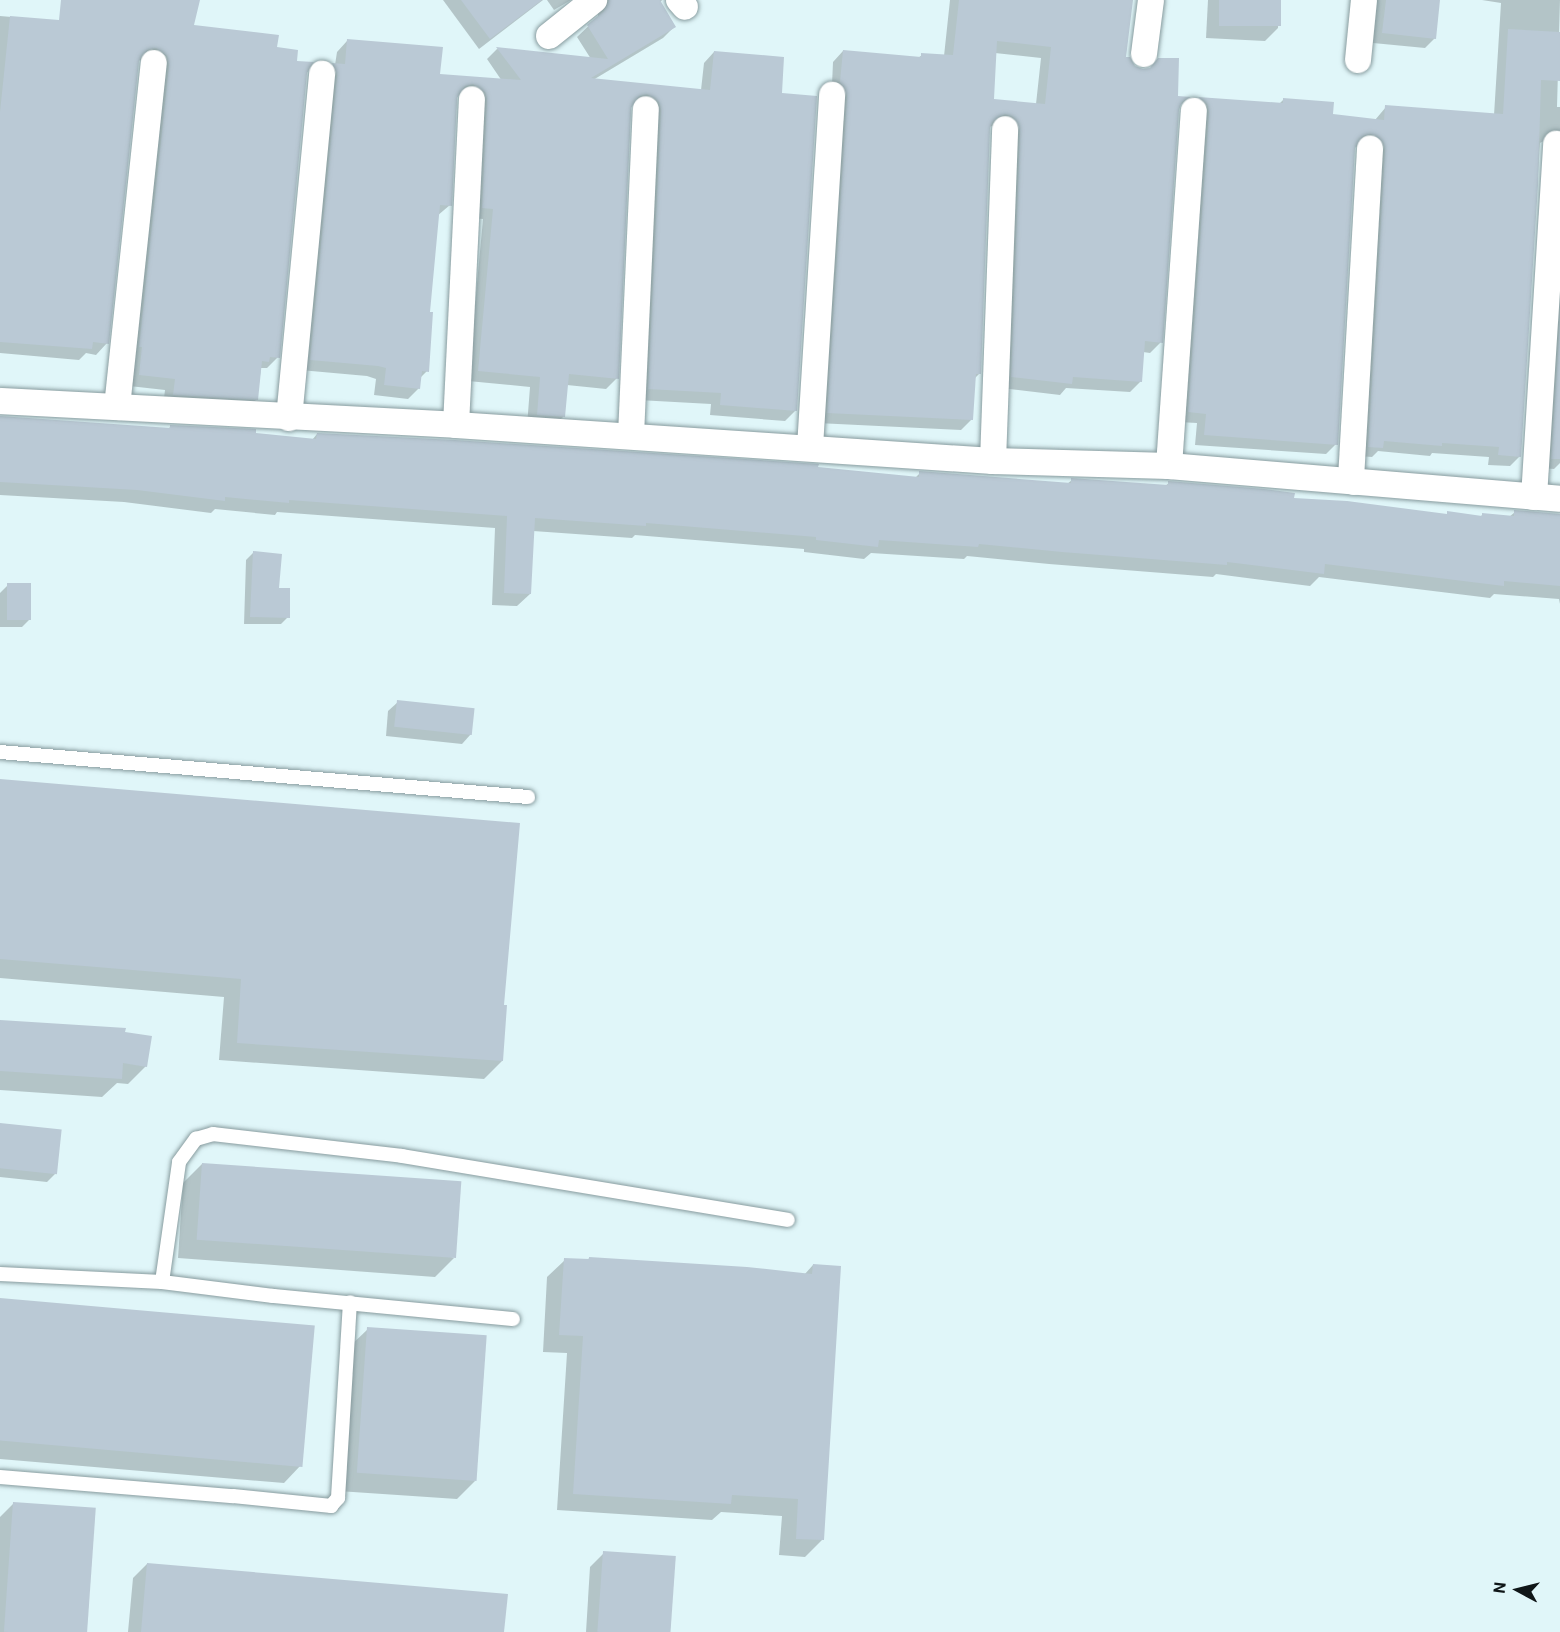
<!DOCTYPE html>
<style>
body{margin:0}
#map{position:relative;width:1560px;height:1632px;overflow:hidden;background:#e0f6f9;font-family:Roboto,sans-serif}
div>[style]{position:absolute}
.shadow>*{inset:0;background:#0003}
.building>*{inset:0;background:#bac9d5;transform-origin:0 0}
.roads{filter:drop-shadow(0 0 2px #879b9e) drop-shadow(0 0 2px #879b9e)}
.lane>*{height:14px;margin:-7px;padding:0 7px;transform-origin:7px;border-radius:7px;background:#fff}
.street>*{height:26px;margin:-13px;padding:0 13px;transform-origin:13px;border-radius:13px;background:#fff}
span{translate:-50% -50%;white-space:nowrap;text-align:center;line-height:1.15;-webkit-text-stroke:4.5px #e0f6f9;paint-order:stroke}
.north{position:absolute;left:1488px;top:1560px;width:60px;height:60px;-webkit-text-stroke:4px #e0f6f9;paint-order:stroke;rotate:277deg;font-size:16px;font-weight:700;line-height:24px;text-align:center;color:#0f1618}
.north::after{content:'';display:block;margin:auto;width:21px;height:27px;background:#0f1618;clip-path:polygon(50% 0,100% 100%,50% 72%,0 100%)}
</style>
<div id="map">
<div class="shadow">
<div style="clip-path:polygon(111px 0,198px 0,193px 27px,276px 49px,306px 72px,278px 357px,267px 368px,261px 368px,257px 399px,245px 410px,163px 406px,165px 390px,129px 386px,152px 62px,138px 60px,107px 343px,96px 355px,86px 353px,79px 360px,0 353px,0 16px,106px 25px)"></div>
<div style="clip-path:polygon(443px 0,543px 0,479px 49px)"></div>
<div style="clip-path:polygon(547px 0,571px 0,554px 10px)"></div>
<div style="clip-path:polygon(592px 0,662px 0,660px 3px,674px 27px,663px 38px,593px 80px,701px 90px,704px 63px,714px 52px,780px 94px,796px 410px,785px 421px,710px 415px,711px 404px,638px 400px,636px 104px,631px 105px,617px 378px,606px 389px,567px 385px,563px 417px,552px 427px,527px 426px,530px 387px,468px 381px,483px 219px,472px 218px,462px 94px,457px 95px,450px 205px,437px 216px,429px 313px,427px 371px,420px 378px,419px 388px,408px 399px,374px 395px,376px 379px,367px 376px,300px 370px,322px 75px,335px 65px,337px 52px,347px 41px,438px 75px,502px 81px,487px 59px,497px 49px,591px 59px,577px 37px,598px 17px,598px 8px)"></div>
<div style="clip-path:polygon(evenodd,950px 0,1131px 0,1124px 58px,1176px 98px,1188px 98px,1178px 107px,1161px 342px,1150px 353px,1143px 352px,1141px 381px,1130px 392px,1066px 388px,1060px 395px,1001px 388px,1003px 127px,989px 126px,980px 373px,974px 379px,972px 419px,961px 430px,817px 423px,833px 62px,843px 51px,918px 58px,922px 55px,944px 56px,950px 0,995px 53px,1041px 58px,1036px 104px,992px 100px,995px 53px)"></div>
<div style="clip-path:polygon(1208px 0,1279px 0,1278px 28px,1265px 41px,1206px 38px)"></div>
<div style="clip-path:polygon(1377px 0,1439px 0,1435px 38px,1425px 48px,1373px 43px)"></div>
<div style="clip-path:polygon(1482px 0,1560px 0,1557px 107px,1560px 107px,1560px 150px,1547px 139px,1540px 143px,1520px 456px,1510px 466px,1488px 465px,1489px 457px,1432px 453px,1430px 456px,1378px 451px,1372px 457px,1358px 456px,1361px 144px,1354px 148px,1336px 444px,1326px 454px,1195px 445px,1197px 423px,1178px 422px,1189px 108px,1199px 99px,1279px 104px,1284px 99px,1331px 115px,1375px 120px,1386px 107px,1494px 115px,1501px 3px)"></div>
<div style="clip-path:polygon(1560px 176px,1560px 463px,1554px 469px,1542px 468px)"></div>
<div style="clip-path:polygon(0 418px,168px 429px,171px 426px,312px 440px,317px 434px,817px 468px,915px 478px,920px 473px,1067px 484px,1072px 480px,1165px 486px,1169px 483px,1293px 499px,1446px 515px,1448px 513px,1480px 517px,1483px 514px,1509px 517px,1515px 512px,1560px 516px,1560px 604px,1559px 599px,1494px 594px,1490px 598px,1319px 577px,1310px 586px,1216px 574px,1213px 577px,1049px 564px,967px 556px,964px 559px,871px 553px,864px 559px,804px 552px,804px 549px,635px 535px,632px 538px,533px 531px,530px 594px,517px 606px,492px 605px,495px 528px,277px 512px,275px 515px,215px 509px,211px 513px,124px 502px,0 495px)"></div>
<div style="clip-path:polygon(253px 553px,277px 589px,288px 617px,281px 624px,244px 624px,246px 560px)"></div>
<div style="clip-path:polygon(8px 585px,30px 619px,22px 627px,0 627px,0 593px)"></div>
<div style="clip-path:polygon(398px 702px,471px 734px,462px 744px,386px 736px,388px 711px)"></div>
<div style="clip-path:polygon(0 780px,502px 1006px,502px 1061px,484px 1079px,219px 1060px,224px 997px,0 978px)"></div>
<div style="clip-path:polygon(0 1021px,146px 1066px,128px 1084px,117px 1083px,102px 1097px,0 1090px)"></div>
<div style="clip-path:polygon(0 1125px,56px 1173px,47px 1182px,0 1177px)"></div>
<div style="clip-path:polygon(202px 1164px,454px 1258px,435px 1277px,178px 1258px,183px 1183px)"></div>
<div style="clip-path:polygon(589px 1258px,804px 1275px,813px 1265px,822px 1540px,805px 1557px,779px 1555px,782px 1516px,721px 1512px,712px 1520px,557px 1510px,567px 1353px,543px 1352px,547px 1277px,565px 1260px,587px 1261px)"></div>
<div style="clip-path:polygon(0 1300px,302px 1464px,284px 1483px,0 1459px)"></div>
<div style="clip-path:polygon(368px 1329px,475px 1481px,457px 1499px,338px 1491px,349px 1347px)"></div>
<div style="clip-path:polygon(13px 1504px,86px 1632px,0 1632px,0 1517px)"></div>
<div style="clip-path:polygon(604px 1553px,669px 1632px,586px 1632px,590px 1567px)"></div>
<div style="clip-path:polygon(147px 1564px,503px 1632px,128px 1632px,133px 1578px)"></div>
</div>
<div class="building">
<div style="clip-path:polygon(61px 0,200px 0,194px 25px,279px 35px,277px 47px,298px 50px,297px 61px,314px 62px,307px 73px,280px 358px,270px 357px,269px 362px,262px 361px,258px 400px,173px 395px,175px 379px,139px 375px,142px 347px,139px 347px,169px 65px,167px 56px,156px 48px,147px 50px,139px 61px,109px 344px,93px 342px,92px 349px,0 342px,0 112px,10px 16px,59px 20px)"></div>
<div style="clip-path:polygon(461px 0,542px 0,490px 39px)"></div>
<div style="clip-path:polygon(609px 0,660px 0,676px 27px,591px 78px,710px 90px,714px 51px,784px 57px,782px 93px,817px 96px,797px 411px,720px 405px,721px 393px,648px 389px,661px 110px,659px 102px,647px 94px,639px 96px,631px 108px,619px 379px,569px 374px,565px 417px,537px 415px,540px 377px,478px 371px,493px 209px,482px 208px,487px 99px,485px 92px,473px 84px,465px 86px,457px 98px,452px 206px,440px 205px,430px 312px,433px 312px,429px 372px,422px 371px,420px 389px,384px 385px,386px 368px,378px 366px,310px 360px,337px 75px,332px 63px,345px 64px,347px 39px,443px 47px,440px 74px,521px 80px,496px 47px,608px 59px,587px 25px,604px 11px)"></div>
<div style="clip-path:polygon(evenodd,959px 0,1133px 0,1126px 57px,1130px 57px,1135px 66px,1143px 69px,1150px 68px,1158px 58px,1179px 58px,1178px 96px,1191px 97px,1182px 102px,1179px 110px,1163px 343px,1145px 341px,1142px 382px,1073px 377px,1072px 384px,1011px 377px,1020px 130px,1013px 117px,1005px 114px,993px 121px,990px 128px,981px 374px,976px 374px,973px 420px,827px 413px,847px 96px,840px 82px,843px 50px,921px 57px,921px 53px,953px 55px,959px 0,997px 41px,1051px 47px,1045px 104px,994px 99px,997px 41px)"></div>
<div style="left:1219px;top:0;width:62px;height:26px"></div>
<div style="clip-path:polygon(1386px 0,1440px 0,1436px 39px,1382px 33px)"></div>
<div style="clip-path:polygon(1508px 29px,1560px 32px,1560px 81px,1541px 80px,1538px 184px,1521px 457px,1498px 455px,1499px 447px,1442px 443px,1442px 446px,1384px 441px,1383px 448px,1368px 447px,1385px 150px,1383px 142px,1371px 134px,1363px 136px,1355px 148px,1338px 445px,1204px 435px,1206px 414px,1188px 412px,1209px 112px,1207px 104px,1198px 97px,1283px 103px,1283px 98px,1334px 102px,1333px 114px,1384px 120px,1385px 105px,1503px 114px)"></div>
<div style="clip-path:polygon(1560px 321px,1560px 459px,1551px 459px)"></div>
<div style="clip-path:polygon(0 416px,170px 428px,170px 425px,256px 429px,256px 433px,316px 439px,317px 433px,455px 440px,819px 464px,818px 467px,919px 477px,919px 471px,1071px 483px,1071px 478px,1168px 485px,1168px 481px,1264px 489px,1295px 493px,1294px 498px,1347px 501px,1447px 514px,1447px 511px,1482px 516px,1482px 513px,1514px 516px,1514px 510px,1560px 514px,1560px 586px,1504px 581px,1504px 586px,1325px 564px,1324px 574px,1227px 562px,1227px 565px,1062px 552px,979px 544px,978px 547px,879px 540px,878px 547px,816px 540px,816px 537px,646px 523px,646px 526px,535px 518px,531px 594px,504px 593px,507px 516px,289px 500px,289px 503px,225px 497px,225px 501px,137px 490px,0 482px)"></div>
<div style="clip-path:polygon(253px 551px,282px 554px,279px 588px,290px 588px,290px 618px,250px 617px)"></div>
<div style="left:7px;top:583px;width:24px;height:37px"></div>
<div style="left:397px;top:700px;width:78px;height:27px;rotate:6deg"></div>
<div style="clip-path:polygon(0 779px,520px 823px,504px 1005px,507px 1005px,503px 1061px,237px 1043px,241px 979px,0 959px)"></div>
<div style="clip-path:polygon(0 1020px,126px 1028px,125px 1032px,152px 1036px,147px 1067px,123px 1063px,122px 1079px,0 1071px)"></div>
<div style="left:0;top:1123px;width:62px;height:45px;rotate:6deg"></div>
<div style="left:202px;top:1163px;width:260px;height:77px;rotate:4deg"></div>
<div style="clip-path:polygon(589px 1257px,747px 1267px,812px 1274px,813px 1264px,841px 1266px,824px 1540px,796px 1539px,798px 1499px,732px 1495px,731px 1504px,573px 1494px,583px 1336px,559px 1335px,564px 1258px,589px 1259px)"></div>
<div style="left:0;top:1298px;width:316px;height:142px;rotate:5deg"></div>
<div style="left:367px;top:1327px;width:120px;height:146px;rotate:4deg"></div>
<div style="left:13px;top:1502px;width:83px;height:130px;rotate:4deg"></div>
<div style="left:603px;top:1551px;width:73px;height:81px;rotate:4deg"></div>
<div style="clip-path:polygon(147px 1563px,508px 1594px,504px 1632px,141px 1632px)"></div>
</div>
<div class="roads">
<div class="lane">
<div style="left:0;top:752px;width:530px;rotate:4.87deg"></div>
<div style="left:0;top:1274px;width:162px;rotate:2.8deg"></div>
<div style="left:162px;top:1282px;width:112px;rotate:7.2deg"></div>
<div style="left:273px;top:1296px;width:241px;rotate:5.5deg"></div>
<div style="left:162px;top:1282px;width:121px;rotate:-81.9deg"></div>
<div style="left:179px;top:1162px;width:29px;rotate:-54deg"></div>
<div style="left:196px;top:1139px;width:18px;rotate:-16deg"></div>
<div style="left:213px;top:1134px;width:190px;rotate:6.6deg"></div>
<div style="left:402px;top:1156px;width:391px;rotate:9.4deg"></div>
<div style="left:0;top:1477px;width:234px;rotate:4.7deg"></div>
<div style="left:233px;top:1496px;width:99px;rotate:5.8deg"></div>
<div style="left:331px;top:1506px;width:11px;rotate:-49deg"></div>
<div style="left:338px;top:1498px;width:196px;rotate:-86.5deg"></div>
</div>
<div class="street">
<div style="left:679px;top:0;width:9px;rotate:49deg"></div>
<div style="left:549px;top:36px;width:58px;rotate:-38.7deg"></div>
<div style="left:1144px;top:54px;width:54px;rotate:-82.6deg"></div>
<div style="left:1358px;top:60px;width:60px;rotate:-84.3deg"></div>
<div style="left:0;top:401px;width:457px;rotate:3deg"></div>
<div style="left:456px;top:425px;width:538px;rotate:3.84deg"></div>
<div style="left:993px;top:461px;width:176px;rotate:1.6deg"></div>
<div style="left:1169px;top:466px;width:392px;rotate:4.8deg"></div>
<div style="left:117px;top:407px;width:346px;rotate:-83.9deg"></div>
<div style="left:289px;top:418px;width:346px;rotate:-84.5deg"></div>
<div style="left:456px;top:425px;width:326px;rotate:-87.2deg"></div>
<div style="left:631px;top:435px;width:326px;rotate:-87.4deg"></div>
<div style="left:810px;top:447px;width:353px;rotate:-86.4deg"></div>
<div style="left:993px;top:461px;width:332px;rotate:-87.9deg"></div>
<div style="left:1169px;top:466px;width:356px;rotate:-86deg"></div>
<div style="left:1354px;top:482px;width:4px;rotate:-135deg"></div>
<div style="left:1351px;top:479px;width:331px;rotate:-86.7deg"></div>
<div style="left:1534px;top:497px;width:354px;rotate:-86.4deg"></div>
</div>
</div>
<div class="north">N</div>
</div>
